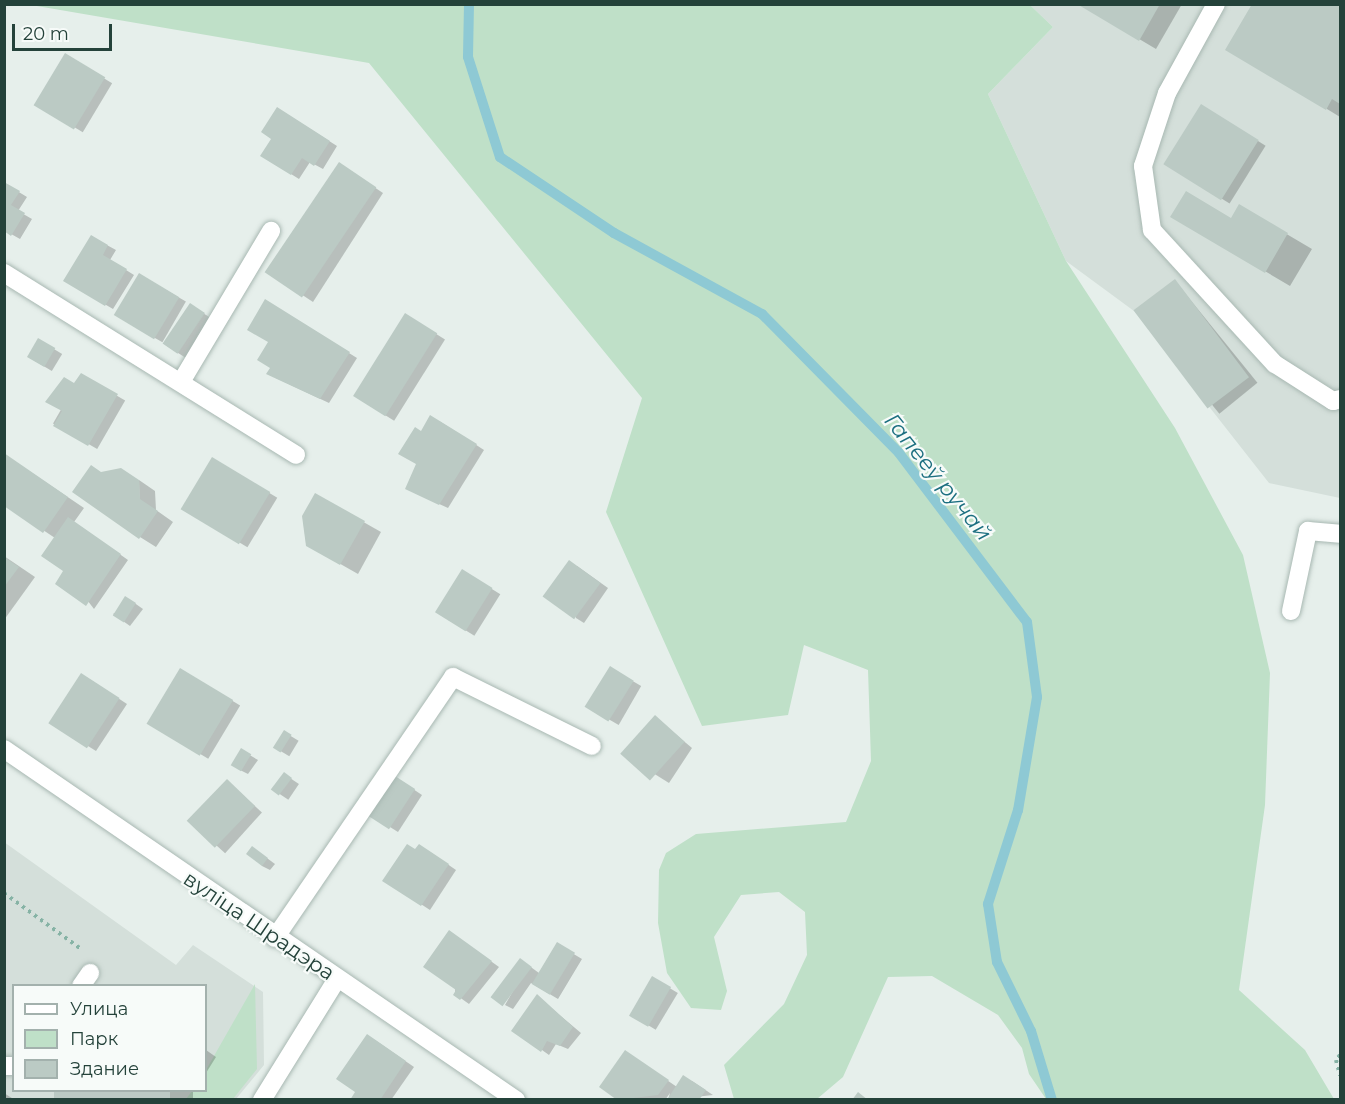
<!DOCTYPE html>
<meta charset="utf-8">
<style>
body{margin:0}
#map{position:relative;width:1345px;height:1104px;overflow:hidden;background:#e6efeb;font-family:Montserrat,sans-serif}
div>[style]{position:absolute}
.built>*{inset:0;background:#d4dfda}
.green>*{inset:0;background:#bfe0c8}
.shadow>*{inset:0;background:#0003;transform-origin:0 0}
.stream>*{height:10px;margin:-5px;padding:0 5px;transform-origin:5px;border-radius:5px;background:#8ec9d4}
.building>*{inset:0;background:#bbcac4;transform-origin:0 0}
.path>*{height:4px;margin-top:-2px;transform-origin:0;background:repeating-linear-gradient(90deg,#86b3a5 0 3px,transparent 0 7.5px)}
.roads{filter:drop-shadow(0 0 2px #a8b8b2) drop-shadow(0 0 2px #a8b8b2)}
.service>*{height:18px;margin:-9px;padding:0 9px;transform-origin:9px;border-radius:9px;background:#fff}
.minor>*{height:18px;margin:-9px;padding:0 9px;transform-origin:9px;border-radius:9px;background:#fff}
span{translate:-50% -50%;white-space:nowrap;text-align:center;line-height:1.15;-webkit-text-stroke:4.5px #f7fbf9;paint-order:stroke}
.street-label{font-size:21px;color:#24423a}
.water-label{font-size:22px;color:#1c6f80;font-style:italic}
.frame{position:absolute;inset:0;border:6px solid #24423a;pointer-events:none}
.legend{position:absolute;left:12px;top:984px;width:195px;height:108px;box-sizing:border-box;background:#f7fbf9;border:2px solid #a3b1ad;margin:0;padding:8px 10px;list-style:none;font-size:18px;color:#24423a}
.legend li{display:flex;align-items:center;gap:12px;height:30px}
.legend b{width:30px;border:2px solid #a3b1ad}
.scale{position:absolute;left:12px;top:24px;width:100px;height:27px;box-sizing:border-box;border:3px solid #24423a;border-top:0;padding-left:8px;font-size:18px;line-height:21px;white-space:nowrap;color:#24423a;-webkit-text-stroke:4px #f7fbf9;paint-order:stroke}
</style>
<div id="map">
<div class="built">
<div style="clip-path:polygon(1030px 5px,1340px 5px,1340px 498px,1269px 483px,1134px 311px,1066px 261px,988px 94px,1053px 27px)"></div>
<div style="clip-path:polygon(evenodd,4px 842px,176px 965px,193px 945px,263px 992px,264px 1065px,236px 1099px,5px 1099px,4px 842px,14px 986px,206px 986px,206px 1090px,14px 1090px,14px 986px)"></div>
</div>
<div class="green">
<div style="clip-path:polygon(31px 5px,1030px 5px,1053px 27px,988px 94px,1066px 261px,1175px 428px,1243px 555px,1270px 673px,1265px 805px,1239px 990px,1305px 1050px,1334px 1099px,1046px 1099px,1029px 1074px,1022px 1048px,998px 1015px,932px 976px,888px 977px,843px 1077px,817px 1099px,734px 1099px,724px 1065px,784px 1004px,807px 955px,805px 912px,779px 892px,741px 895px,714px 937px,727px 991px,721px 1010px,691px 1008px,667px 973px,658px 923px,659px 870px,666px 853px,696px 834px,846px 822px,871px 761px,868px 670px,804px 645px,788px 715px,702px 726px,606px 512px,642px 398px,369px 63px)"></div>
<div style="clip-path:polygon(255px 984px,257px 1069px,233px 1099px,186px 1099px,192px 1091px,206px 1090px,206px 1070px)"></div>
</div>
<div class="shadow">
<div style="clip-path:polygon(1080px 4px,1182px 4px,1156px 49px)"></div>
<div style="clip-path:polygon(1253px 4px,1340px 4px,1340px 117px,1327px 109px)"></div>
<div style="left:65px;top:55px;width:55px;height:57px;rotate:31deg"></div>
<div style="left:1202px;top:106px;width:75px;height:68px;rotate:32deg"></div>
<div style="clip-path:polygon(285px 113px,337px 146px,323px 169px,310px 162px,299px 179px,291px 174px)"></div>
<div style="clip-path:polygon(347px 169px,383px 193px,313px 302px,269px 273px)"></div>
<div style="clip-path:polygon(4px 183px,27px 197px,18px 211px,32px 219px,20px 239px,4px 230px)"></div>
<div style="clip-path:polygon(1239px 206px,1312px 249px,1290px 286px,1172px 216px,1231px 220px)"></div>
<div style="clip-path:polygon(92px 237px,116px 250px,110px 260px,134px 275px,113px 309px,65px 281px)"></div>
<div style="left:140px;top:275px;width:53px;height:47px;rotate:30deg"></div>
<div style="left:1175px;top:281px;width:131px;height:49px;rotate:51deg"></div>
<div style="clip-path:polygon(265px 301px,357px 358px,329px 403px,276px 378px)"></div>
<div style="left:190px;top:305px;width:26px;height:47px;rotate:32deg"></div>
<div style="left:406px;top:315px;width:46px;height:96px;rotate:32deg"></div>
<div style="left:39px;top:340px;width:27px;height:20px;rotate:31deg"></div>
<div style="left:81px;top:375px;width:51px;height:56px;rotate:30deg"></div>
<div style="clip-path:polygon(439px 421px,484px 450px,448px 508px,415px 493px,421px 432px)"></div>
<div style="clip-path:polygon(4px 454px,84px 508px,74px 522px,128px 560px,94px 609px,65px 571px,55px 538px,4px 504px)"></div>
<div style="left:213px;top:459px;width:75px;height:58px;rotate:31deg"></div>
<div style="clip-path:polygon(139px 480px,155px 491px,156px 510px,173px 522px,156px 547px,140px 537px)"></div>
<div style="clip-path:polygon(316px 495px,381px 532px,358px 574px,307px 545px)"></div>
<div style="clip-path:polygon(4px 556px,35px 577px,4px 620px)"></div>
<div style="clip-path:polygon(577px 566px,608px 588px,584px 623px,576px 618px)"></div>
<div style="left:463px;top:571px;width:44px;height:49px;rotate:32deg"></div>
<div style="clip-path:polygon(133px 602px,143px 609px,130px 626px,113px 614px)"></div>
<div style="left:610px;top:668px;width:36px;height:45px;rotate:30deg"></div>
<div style="left:181px;top:670px;width:69px;height:62px;rotate:31deg"></div>
<div style="clip-path:polygon(89px 679px,127px 704px,96px 751px,88px 746px)"></div>
<div style="clip-path:polygon(655px 717px,692px 748px,669px 783px,629px 758px)"></div>
<div style="left:284px;top:732px;width:17px;height:18px;rotate:31deg"></div>
<div style="clip-path:polygon(241px 750px,258px 760px,248px 774px,240px 770px)"></div>
<div style="left:284px;top:774px;width:18px;height:19px;rotate:34deg"></div>
<div style="left:227px;top:781px;width:47px;height:55px;rotate:42deg"></div>
<div style="clip-path:polygon(404px 783px,422px 795px,398px 832px,390px 827px)"></div>
<div style="clip-path:polygon(427px 850px,456px 870px,430px 910px,384px 880px,416px 851px)"></div>
<div style="clip-path:polygon(260px 853px,275px 864px,270px 870px,262px 866px)"></div>
<div style="clip-path:polygon(457px 937px,499px 967px,469px 1004px,455px 994px)"></div>
<div style="clip-path:polygon(557px 944px,582px 959px,558px 999px,531px 983px,513px 1009px,505px 1005px,528px 965px,539px 973px)"></div>
<div style="left:653px;top:978px;width:29px;height:43px;rotate:31deg"></div>
<div style="clip-path:polygon(537px 996px,581px 1033px,568px 1049px,556px 1044px,549px 1055px,542px 1050px)"></div>
<div style="clip-path:polygon(375px 1040px,414px 1067px,391px 1100px,353px 1100px)"></div>
<div style="clip-path:polygon(206px 1050px,216px 1057px,206px 1073px)"></div>
<div style="clip-path:polygon(633px 1057px,677px 1087px,692px 1081px,713px 1095px,668px 1100px,670px 1093px,665px 1100px,620px 1100px)"></div>
<div style="left:55px;top:1090px;width:138px;height:10px"></div>
<div style="clip-path:polygon(4px 1093px,15px 1100px,4px 1100px)"></div>
</div>
<div class="stream">
<div style="left:469px;top:4px;width:53px;rotate:91.1deg"></div>
<div style="left:468px;top:57px;width:105px;rotate:72.3deg"></div>
<div style="left:500px;top:157px;width:137px;rotate:33.7deg"></div>
<div style="left:614px;top:233px;width:169px;rotate:28.7deg"></div>
<div style="left:762px;top:314px;width:195px;rotate:45.4deg"></div>
<div style="left:899px;top:453px;width:212px;rotate:52.9deg"></div>
<div style="left:1027px;top:622px;width:76px;rotate:82.4deg"></div>
<div style="left:1037px;top:697px;width:115px;rotate:99.5deg"></div>
<div style="left:1018px;top:810px;width:99px;rotate:107.7deg"></div>
<div style="left:988px;top:904px;width:59px;rotate:81.2deg"></div>
<div style="left:997px;top:962px;width:77px;rotate:63.8deg"></div>
<div style="left:1031px;top:1031px;width:72px;rotate:73.1deg"></div>
</div>
<div class="building">
<div style="clip-path:polygon(1077px 4px,1160px 4px,1139px 41px)"></div>
<div style="clip-path:polygon(1252px 4px,1340px 4px,1340px 104px,1332px 99px,1326px 110px,1225px 50px)"></div>
<div style="left:65px;top:53px;width:47px;height:61px;rotate:31deg"></div>
<div style="left:1201px;top:104px;width:68px;height:71px;rotate:32deg"></div>
<div style="clip-path:polygon(277px 107px,330px 141px,314px 166px,302px 158px,291px 175px,260px 156px,271px 139px,261px 132px)"></div>
<div style="left:339px;top:162px;width:45px;height:133px;rotate:34deg"></div>
<div style="clip-path:polygon(4px 182px,20px 191px,11px 205px,25px 213px,11px 236px,4px 231px)"></div>
<div style="clip-path:polygon(1186px 191px,1231px 218px,1239px 204px,1288px 233px,1265px 273px,1170px 217px)"></div>
<div style="clip-path:polygon(91px 235px,108px 245px,103px 255px,127px 269px,105px 306px,63px 281px)"></div>
<div style="left:139px;top:273px;width:47px;height:49px;rotate:31deg"></div>
<div style="left:1175px;top:279px;width:123px;height:52px;rotate:53deg"></div>
<div style="clip-path:polygon(265px 299px,350px 352px,320px 399px,266px 374px,270px 368px,257px 360px,268px 342px,247px 330px)"></div>
<div style="left:190px;top:303px;width:18px;height:49px;rotate:34deg"></div>
<div style="left:405px;top:313px;width:38px;height:98px;rotate:32deg"></div>
<div style="left:38px;top:338px;width:20px;height:22px;rotate:30deg"></div>
<div style="clip-path:polygon(81px 373px,118px 394px,88px 446px,53px 426px,62px 411px,45px 402px,64px 377px,74px 383px)"></div>
<div style="clip-path:polygon(430px 415px,477px 444px,439px 505px,405px 489px,416px 464px,398px 454px,415px 427px,421px 431px)"></div>
<div style="clip-path:polygon(4px 453px,68px 497px,43px 533px,4px 506px)"></div>
<div style="left:212px;top:457px;width:68px;height:61px;rotate:31deg"></div>
<div style="clip-path:polygon(91px 465px,101px 472px,121px 468px,139px 480px,140px 499px,158px 511px,139px 539px,72px 492px)"></div>
<div style="clip-path:polygon(315px 493px,365px 521px,340px 565px,306px 546px,302px 516px)"></div>
<div style="clip-path:polygon(68px 517px,121px 554px,86px 606px,55px 584px,63px 571px,41px 556px)"></div>
<div style="clip-path:polygon(4px 557px,19px 567px,4px 587px)"></div>
<div style="left:569px;top:560px;width:39px;height:45px;rotate:36deg"></div>
<div style="left:462px;top:569px;width:36px;height:51px;rotate:32deg"></div>
<div style="left:125px;top:596px;width:13px;height:23px;rotate:32deg"></div>
<div style="left:610px;top:666px;width:28px;height:48px;rotate:32deg"></div>
<div style="left:180px;top:668px;width:62px;height:65px;rotate:31deg"></div>
<div style="left:81px;top:673px;width:46px;height:60px;rotate:33deg"></div>
<div style="left:655px;top:715px;width:40px;height:52px;rotate:42deg"></div>
<div style="left:284px;top:730px;width:9px;height:21px;rotate:32deg"></div>
<div style="left:241px;top:748px;width:12px;height:20px;rotate:31deg"></div>
<div style="left:284px;top:772px;width:10px;height:22px;rotate:37deg"></div>
<div style="left:395px;top:776px;width:24px;height:48px;rotate:33deg"></div>
<div style="left:227px;top:779px;width:39px;height:58px;rotate:44deg"></div>
<div style="clip-path:polygon(407px 844px,415px 849px,419px 844px,449px 864px,421px 906px,382px 881px)"></div>
<div style="left:252px;top:846px;width:20px;height:10px;rotate:37deg"></div>
<div style="clip-path:polygon(449px 930px,492px 961px,460px 1000px,453px 995px,456px 990px,423px 967px)"></div>
<div style="left:557px;top:942px;width:21px;height:49px;rotate:31deg"></div>
<div style="left:520px;top:958px;width:15px;height:49px;rotate:37deg"></div>
<div style="left:652px;top:976px;width:22px;height:46px;rotate:30deg"></div>
<div style="clip-path:polygon(537px 994px,573px 1027px,560px 1046px,547px 1041px,541px 1052px,511px 1031px)"></div>
<div style="clip-path:polygon(367px 1034px,406px 1061px,380px 1100px,350px 1100px,355px 1092px,336px 1079px)"></div>
<div style="clip-path:polygon(625px 1050px,669px 1080px,658px 1095px,617px 1100px,599px 1087px)"></div>
<div style="clip-path:polygon(683px 1075px,706px 1090px,699px 1100px,667px 1100px)"></div>
<div style="left:54px;top:1090px;width:116px;height:11px"></div>
<div style="clip-path:polygon(858px 1092px,868px 1100px,852px 1100px)"></div>
</div>
<div class="path">
<div style="left:4px;top:893px;width:95px;rotate:36deg"></div>
<div style="left:1340px;top:1055px;width:6px;rotate:129deg"></div>
<div style="left:1336px;top:1060px;width:16px;rotate:75deg"></div>
</div>
<div class="roads">
<div class="service">
<div style="left:1216px;top:4px;width:102px;rotate:118.8deg"></div>
<div style="left:1167px;top:93px;width:77px;rotate:108.2deg"></div>
<div style="left:1143px;top:166px;width:65px;rotate:82deg"></div>
<div style="left:1152px;top:230px;width:182px;rotate:47.5deg"></div>
<div style="left:1275px;top:364px;width:69px;rotate:32.5deg"></div>
<div style="left:1333px;top:401px;width:7px;rotate:-16deg"></div>
<div style="left:181px;top:382px;width:176px;rotate:-59.2deg"></div>
<div style="left:1291px;top:611px;width:82px;rotate:-78deg"></div>
<div style="left:1308px;top:531px;width:32px;rotate:5deg"></div>
<div style="left:275px;top:938px;width:316px;rotate:-55.7deg"></div>
<div style="left:453px;top:677px;width:155px;rotate:26.4deg"></div>
<div style="left:81px;top:986px;width:16px;rotate:-55deg"></div>
<div style="left:4px;top:1066px;width:10px"></div>
</div>
<div class="minor">
<div style="left:4px;top:273px;width:344px;rotate:31.9deg"></div>
<div style="left:4px;top:749px;width:621px;rotate:34.43deg"></div>
<div style="left:262px;top:1100px;width:142px;rotate:-58.2deg"></div>
</div>
</div>
<div class="street-label">
<span style="left:259px;top:926px;rotate:34deg">вуліца Шрадэра</span>
</div>
<div class="water-label">
<span style="left:938px;top:477px;rotate:51deg">Гапееў ручай</span>
</div>
<div class="frame"></div>
<ul class="legend">
<li><b style="height:8px;background:#fff"></b>Улица</li>
<li><b style="height:16px;background:#bfe0c8"></b>Парк</li>
<li><b style="height:16px;background:#bbcac4"></b>Здание</li>
</ul>
<div class="scale">20 m</div>
</div>
